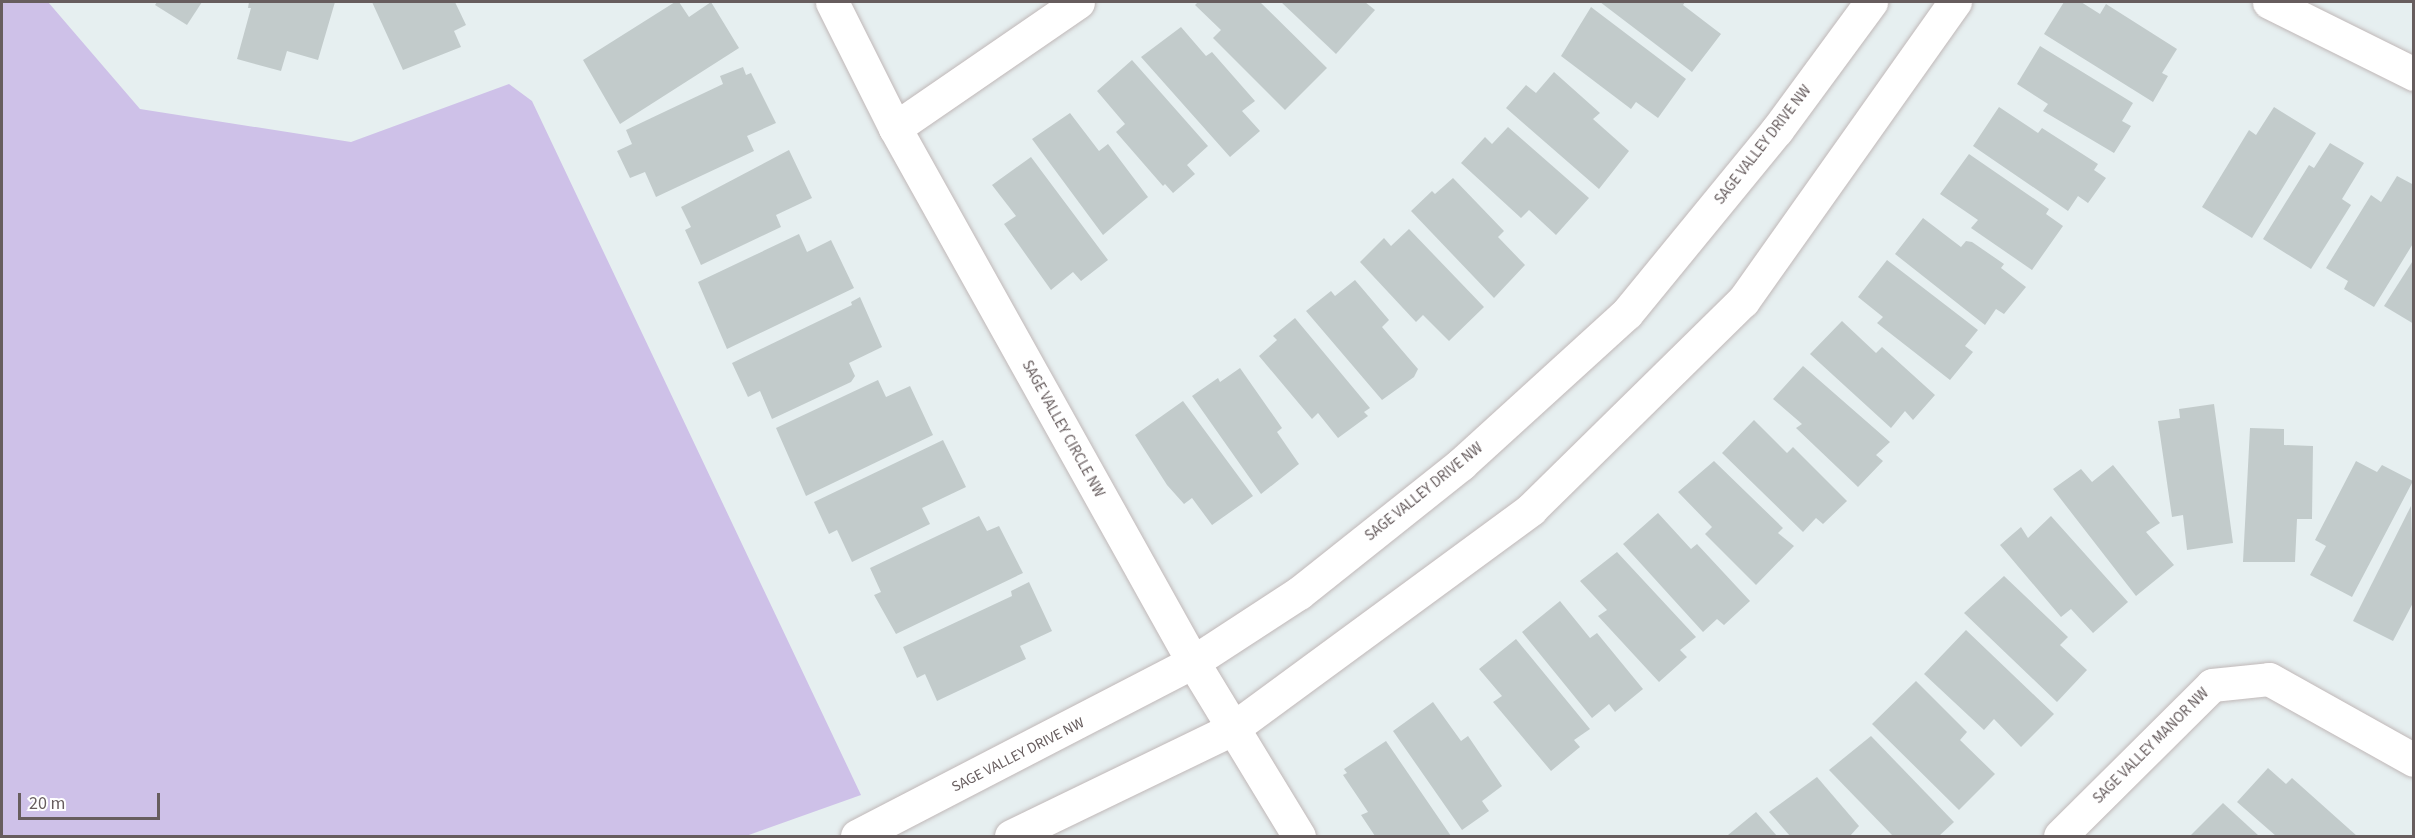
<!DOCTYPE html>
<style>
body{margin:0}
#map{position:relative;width:2415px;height:838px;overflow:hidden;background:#e6eff0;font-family:"Source Sans 3",sans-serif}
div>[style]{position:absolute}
.green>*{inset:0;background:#cec1e8}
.building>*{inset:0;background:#c2cbcb}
.roads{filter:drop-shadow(0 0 2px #c0b8b8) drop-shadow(0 0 2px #c0b8b8)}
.street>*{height:33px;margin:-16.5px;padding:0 16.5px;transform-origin:16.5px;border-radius:16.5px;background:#fff}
span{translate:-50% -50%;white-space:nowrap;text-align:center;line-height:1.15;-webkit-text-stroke:6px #fff;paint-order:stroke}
.street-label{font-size:15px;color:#675d5e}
.frame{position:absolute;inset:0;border:3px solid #675d5e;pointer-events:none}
.scale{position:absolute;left:18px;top:793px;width:142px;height:27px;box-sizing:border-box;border:3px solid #675d5e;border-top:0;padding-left:8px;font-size:18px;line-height:21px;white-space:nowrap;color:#675d5e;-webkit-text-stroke:4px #fff;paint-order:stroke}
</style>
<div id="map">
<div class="green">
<div style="clip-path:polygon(2px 2px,48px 2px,140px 109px,351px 142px,509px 84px,532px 101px,861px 795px,746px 836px,2px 836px)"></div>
</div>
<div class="building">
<div style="clip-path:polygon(157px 2px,202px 2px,187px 25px,155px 5px)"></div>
<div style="clip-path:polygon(249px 2px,335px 2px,318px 60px,287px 51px,281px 71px,237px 59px,251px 8px,248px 8px)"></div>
<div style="clip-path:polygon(372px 2px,455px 2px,466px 25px,454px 31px,461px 47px,403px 70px)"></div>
<div style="clip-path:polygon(675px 2px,679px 2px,689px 17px,711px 2px,739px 48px,620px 124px,583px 60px)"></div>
<div style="clip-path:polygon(1198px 2px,1260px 2px,1327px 68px,1285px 110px,1213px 38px,1221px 30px,1195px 5px)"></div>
<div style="clip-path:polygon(1281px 2px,1365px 2px,1375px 10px,1336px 54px)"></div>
<div style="clip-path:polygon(1600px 2px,1685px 2px,1683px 5px,1721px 34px,1692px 72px)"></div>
<div style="clip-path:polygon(2064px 2px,2081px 2px,2100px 14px,2106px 4px,2177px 49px,2162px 73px,2168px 76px,2153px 102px,2044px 34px)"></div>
<div style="clip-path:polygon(1591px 7px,1686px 79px,1658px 118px,1636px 102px,1631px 109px,1561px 56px)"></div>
<div style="clip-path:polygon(1181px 27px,1206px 56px,1212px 52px,1255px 101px,1242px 111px,1260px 131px,1230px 157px,1141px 57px)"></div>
<div style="clip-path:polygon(2040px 46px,2133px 103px,2122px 121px,2131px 126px,2114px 153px,2043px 111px,2048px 104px,2017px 84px)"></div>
<div style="clip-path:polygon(1132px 60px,1208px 146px,1187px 165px,1195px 174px,1173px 193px,1165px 184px,1163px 186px,1116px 132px,1125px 124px,1097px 91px)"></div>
<div style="clip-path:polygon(743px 67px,746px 75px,751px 73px,776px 123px,747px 136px,754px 151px,656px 197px,645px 172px,630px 178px,617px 151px,632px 144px,626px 130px,723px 84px,720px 76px)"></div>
<div style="clip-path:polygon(1554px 72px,1600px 113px,1593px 119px,1629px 151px,1599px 189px,1506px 108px,1526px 85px,1536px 93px)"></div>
<div style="clip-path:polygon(1999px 107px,2038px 133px,2042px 128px,2098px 164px,2094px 170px,2106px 178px,2088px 203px,2078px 196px,2068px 211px,1973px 146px)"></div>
<div style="clip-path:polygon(2274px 107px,2316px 133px,2252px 238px,2202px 207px,2249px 130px,2256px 135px)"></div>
<div style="clip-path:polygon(1070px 113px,1099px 151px,1108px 144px,1148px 197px,1103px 235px,1032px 139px)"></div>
<div style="clip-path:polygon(1508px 127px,1589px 198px,1556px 235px,1529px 210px,1521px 218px,1461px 163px,1485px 137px,1492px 144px)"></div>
<div style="clip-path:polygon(2330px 143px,2364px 163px,2342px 199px,2351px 205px,2311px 269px,2263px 239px,2309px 165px,2314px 168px)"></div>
<div style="clip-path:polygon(789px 150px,812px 198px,776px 215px,781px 227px,701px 265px,685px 230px,691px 227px,681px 207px)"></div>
<div style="clip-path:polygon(1969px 154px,2049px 209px,2046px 214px,2063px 226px,2032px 270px,1971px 228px,1978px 220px,1940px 194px)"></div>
<div style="clip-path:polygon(1031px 157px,1108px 260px,1081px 281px,1073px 272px,1051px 290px,1004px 224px,1016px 216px,992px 185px)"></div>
<div style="clip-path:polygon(2397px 176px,2414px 185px,2414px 242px,2374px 307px,2344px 289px,2348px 281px,2326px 268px,2371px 195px,2381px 202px)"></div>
<div style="clip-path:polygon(1453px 178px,1504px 231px,1498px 237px,1525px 265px,1494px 298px,1411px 211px,1432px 191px,1435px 194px)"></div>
<div style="clip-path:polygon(1923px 218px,1961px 247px,1966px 241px,1972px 242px,2004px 264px,2001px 268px,2026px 287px,2004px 314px,1996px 309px,1985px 325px,1895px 254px)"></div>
<div style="clip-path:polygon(1409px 229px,1484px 307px,1449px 341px,1423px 315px,1416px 322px,1360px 262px,1384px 238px,1391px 246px)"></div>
<div style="clip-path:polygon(799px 234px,807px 252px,831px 240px,854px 288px,727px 349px,698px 282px)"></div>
<div style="clip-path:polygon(2414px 259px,2414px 324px,2384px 306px)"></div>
<div style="clip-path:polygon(1887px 260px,1978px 330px,1965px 346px,1973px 352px,1950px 380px,1877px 323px,1883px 317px,1858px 297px)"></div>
<div style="clip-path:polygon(1355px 280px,1389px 320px,1382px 327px,1418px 369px,1414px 377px,1382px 400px,1306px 311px,1331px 291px,1335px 296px)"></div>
<div style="clip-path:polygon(860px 297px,882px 347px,849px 363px,855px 376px,851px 382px,772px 419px,760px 391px,748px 397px,732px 363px,852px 305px,851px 302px)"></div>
<div style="clip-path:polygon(1295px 318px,1370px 408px,1364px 412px,1368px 416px,1338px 438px,1318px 413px,1312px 419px,1259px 356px,1277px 340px,1273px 336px)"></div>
<div style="clip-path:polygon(1842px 321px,1876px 353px,1882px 347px,1935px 395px,1913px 420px,1905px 411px,1891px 428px,1810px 354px)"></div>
<div style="clip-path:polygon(1803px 366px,1890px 442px,1876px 455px,1883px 461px,1858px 487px,1796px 428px,1802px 424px,1773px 399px)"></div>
<div style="clip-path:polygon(1240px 368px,1282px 428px,1277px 432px,1299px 464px,1261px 494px,1192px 396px,1218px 378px,1220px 382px)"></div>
<div style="clip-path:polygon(878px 380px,886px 397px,910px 386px,933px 435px,806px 496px,776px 428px)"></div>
<div style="clip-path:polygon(1183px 401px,1253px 496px,1212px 525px,1192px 498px,1184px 504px,1167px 485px,1135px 435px)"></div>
<div style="clip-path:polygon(2214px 404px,2233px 543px,2187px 550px,2183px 515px,2172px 517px,2158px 421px,2180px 418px,2179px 409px)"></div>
<div style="clip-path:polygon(1754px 420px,1787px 453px,1793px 447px,1847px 501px,1823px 524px,1816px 518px,1803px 532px,1722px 453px)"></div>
<div style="clip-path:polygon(2250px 428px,2284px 429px,2284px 445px,2313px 446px,2312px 519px,2297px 519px,2295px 562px,2243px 562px)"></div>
<div style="clip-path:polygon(943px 440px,966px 487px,922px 508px,930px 524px,852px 562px,837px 530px,829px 534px,814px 502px)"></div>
<div style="clip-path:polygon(1714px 461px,1783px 528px,1778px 533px,1794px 546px,1756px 585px,1705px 534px,1712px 527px,1678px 492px)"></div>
<div style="clip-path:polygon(2356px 461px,2377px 472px,2382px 465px,2413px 481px,2352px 597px,2310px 575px,2326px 546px,2315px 540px)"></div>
<div style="clip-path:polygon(2113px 465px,2160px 523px,2146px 532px,2174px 565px,2136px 596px,2053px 489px,2081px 469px,2092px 482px)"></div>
<div style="clip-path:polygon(2411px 506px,2414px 601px,2393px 641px,2353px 621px)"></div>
<div style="clip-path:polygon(1658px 513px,1691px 549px,1697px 544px,1750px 601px,1724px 625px,1717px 619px,1703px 632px,1623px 544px)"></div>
<div style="clip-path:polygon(979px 516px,987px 531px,999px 526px,1023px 573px,896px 634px,874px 595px,881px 592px,870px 568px)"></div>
<div style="clip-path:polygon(2051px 516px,2128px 602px,2093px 633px,2071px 609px,2061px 617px,2000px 545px,2021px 527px,2028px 538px)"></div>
<div style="clip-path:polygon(1617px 552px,1696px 637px,1680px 650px,1687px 657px,1659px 682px,1598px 616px,1607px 610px,1580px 581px)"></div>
<div style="clip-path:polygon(2004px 576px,2068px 637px,2060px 645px,2087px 670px,2057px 702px,1964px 613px)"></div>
<div style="clip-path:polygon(1029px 582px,1052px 631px,1020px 646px,1026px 659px,937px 701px,925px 674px,917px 678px,903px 647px,1012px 596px,1011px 591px)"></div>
<div style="clip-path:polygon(1560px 601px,1590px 638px,1597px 633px,1643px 689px,1615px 712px,1609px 704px,1592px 718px,1522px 632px)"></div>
<div style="clip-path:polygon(1966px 630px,2054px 714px,2021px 747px,1994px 719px,1984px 730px,1924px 674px)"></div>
<div style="clip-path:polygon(1516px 639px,1590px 729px,1574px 740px,1580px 747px,1551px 771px,1493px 702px,1502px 696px,1479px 669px)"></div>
<div style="clip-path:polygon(1916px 681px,1967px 732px,1960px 740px,1995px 774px,1959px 810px,1872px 724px)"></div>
<div style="clip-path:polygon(1433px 702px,1461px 741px,1468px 736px,1502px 786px,1482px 801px,1489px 811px,1462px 830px,1393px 731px)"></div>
<div style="clip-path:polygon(1871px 736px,1954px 822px,1939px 836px,1893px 836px,1829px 770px)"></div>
<div style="clip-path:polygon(1386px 741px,1451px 836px,1375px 836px,1361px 815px,1368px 812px,1343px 775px,1347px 773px,1344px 769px)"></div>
<div style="clip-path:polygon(2268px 768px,2286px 784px,2292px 778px,2357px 836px,2276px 836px,2237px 802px)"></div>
<div style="clip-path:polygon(1817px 777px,1859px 826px,1850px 836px,1790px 836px,1769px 812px)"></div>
<div style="clip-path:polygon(2223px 803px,2259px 836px,2190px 836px)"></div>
<div style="clip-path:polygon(1756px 812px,1777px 836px,1729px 836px,1728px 835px)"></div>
</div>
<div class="roads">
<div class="street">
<div style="left:832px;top:2px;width:141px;rotate:63.4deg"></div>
<div style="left:895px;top:128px;width:612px;rotate:60.84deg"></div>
<div style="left:1193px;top:662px;width:204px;rotate:58.7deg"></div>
<div style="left:2269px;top:2px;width:162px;rotate:26.4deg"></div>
<div style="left:895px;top:128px;width:222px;rotate:-34.5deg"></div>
<div style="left:857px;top:836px;width:378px;rotate:-27.4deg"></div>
<div style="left:1193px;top:662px;width:126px;rotate:-33.1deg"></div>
<div style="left:1299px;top:593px;width:207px;rotate:-38.5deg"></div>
<div style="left:1461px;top:464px;width:224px;rotate:-42.3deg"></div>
<div style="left:1627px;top:313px;width:237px;rotate:-50.7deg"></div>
<div style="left:1777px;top:130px;width:159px;rotate:-53.7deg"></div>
<div style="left:1011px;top:836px;width:246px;rotate:-25.8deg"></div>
<div style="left:1232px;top:729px;width:371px;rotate:-36.3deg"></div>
<div style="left:1531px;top:509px;width:297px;rotate:-44.5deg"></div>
<div style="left:1743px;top:301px;width:367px;rotate:-54.7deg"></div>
<div style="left:2060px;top:836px;width:214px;rotate:-44.8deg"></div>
<div style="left:2212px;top:685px;width:57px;rotate:-6deg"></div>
<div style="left:2269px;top:679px;width:166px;rotate:29.2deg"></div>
</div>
</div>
<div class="street-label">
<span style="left:1763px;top:145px;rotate:-52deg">SAGE VALLEY DRIVE NW</span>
<span style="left:1063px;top:429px;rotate:61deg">SAGE VALLEY CIRCLE NW</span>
<span style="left:1424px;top:492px;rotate:-39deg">SAGE VALLEY DRIVE NW</span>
<span style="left:2151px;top:746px;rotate:-45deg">SAGE VALLEY MANOR NW</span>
<span style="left:1018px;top:755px;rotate:-27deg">SAGE VALLEY DRIVE NW</span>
</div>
<div class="frame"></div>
<div class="scale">20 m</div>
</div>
